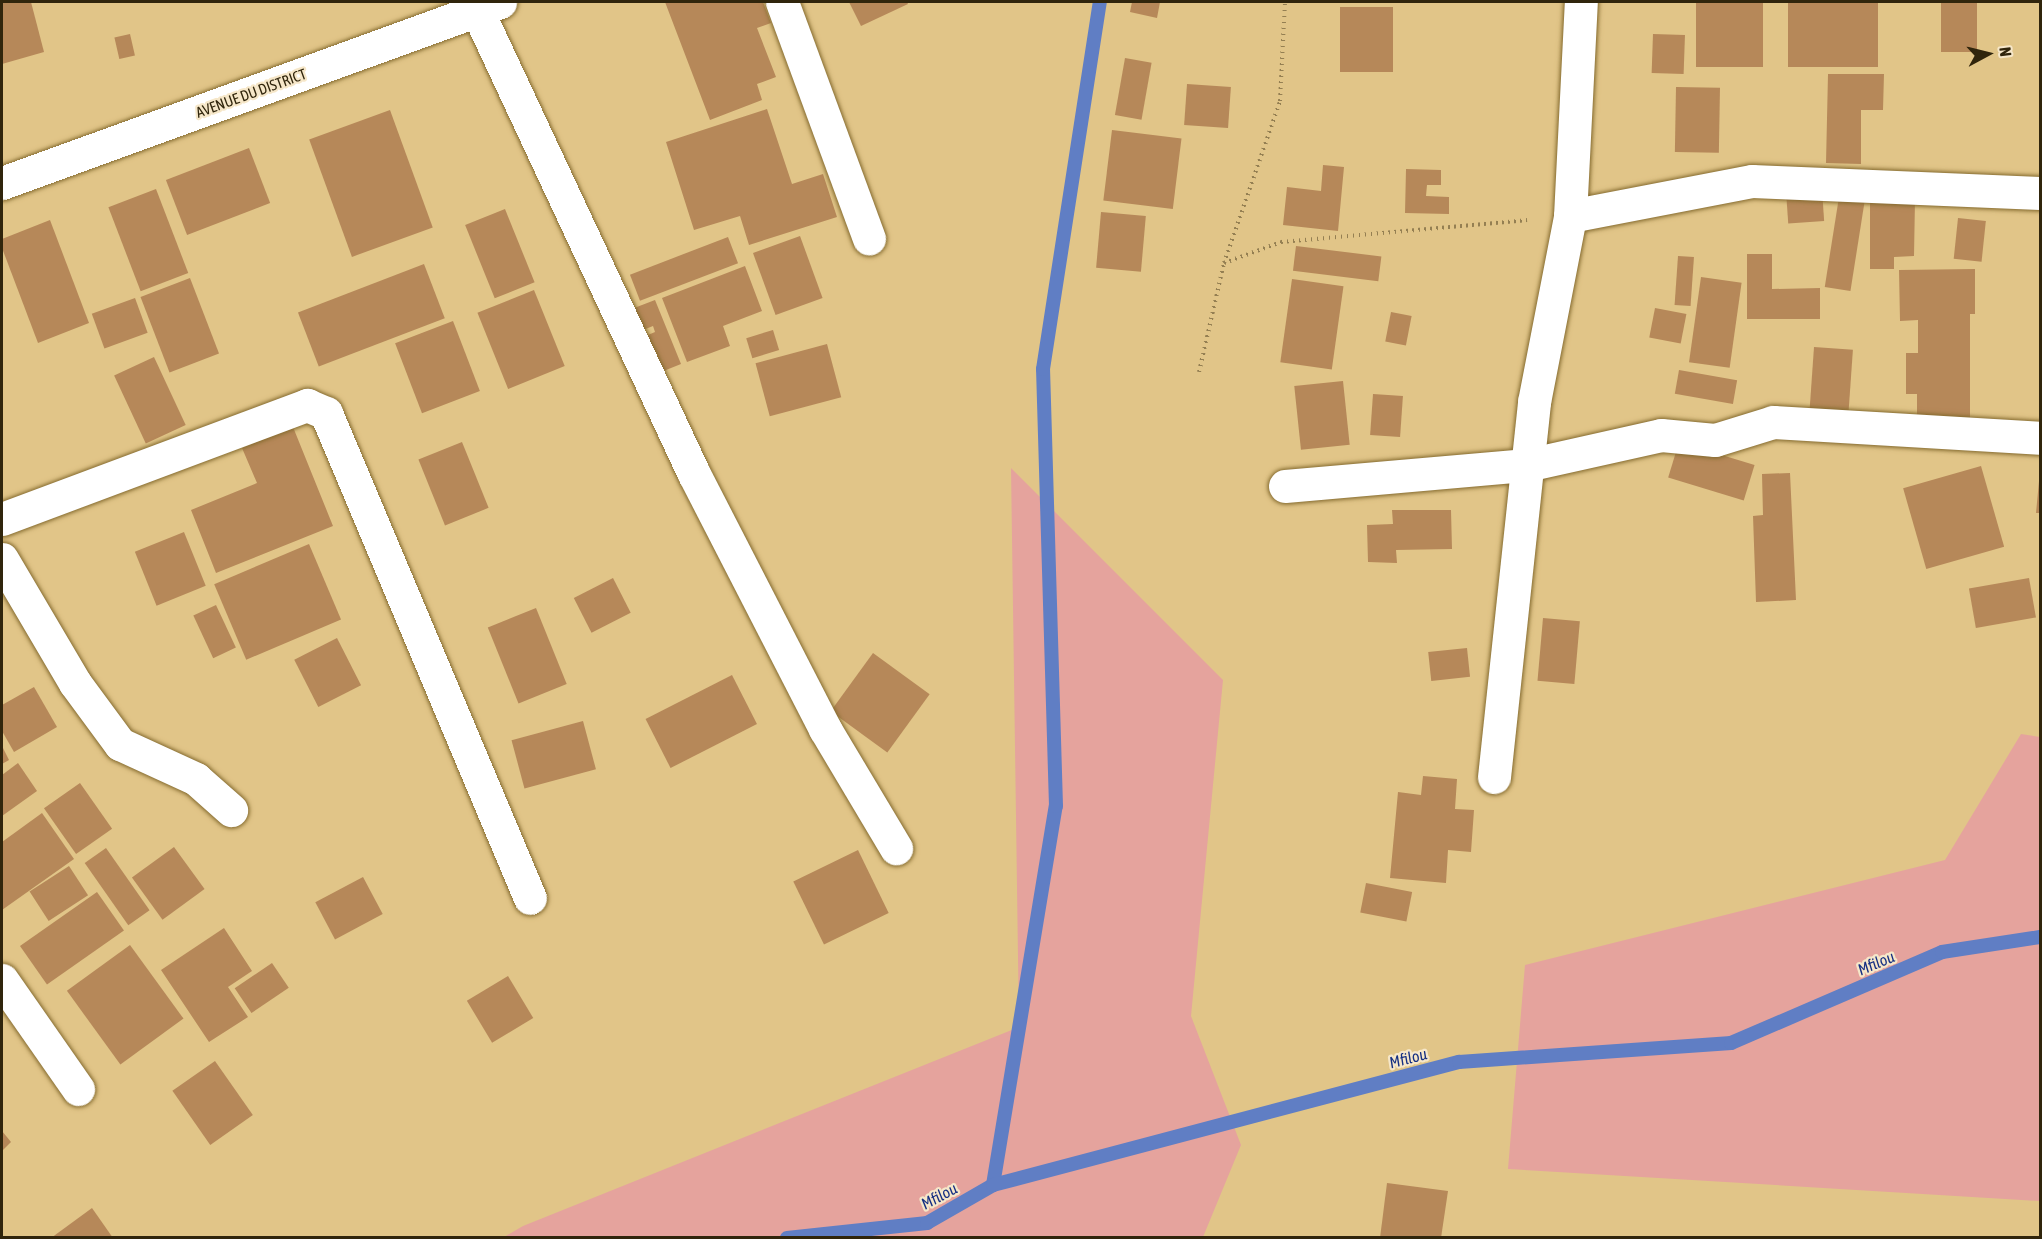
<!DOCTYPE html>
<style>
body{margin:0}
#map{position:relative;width:2042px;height:1239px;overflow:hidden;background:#e1c588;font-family:"Asap Condensed",sans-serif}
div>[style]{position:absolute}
.green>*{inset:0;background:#e5a39d}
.stream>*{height:14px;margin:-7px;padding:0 7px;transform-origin:7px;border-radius:7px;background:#607ec4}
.building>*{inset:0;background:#b68859;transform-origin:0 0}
.path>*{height:4px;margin-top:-2px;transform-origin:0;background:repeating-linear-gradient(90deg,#947f52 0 1.5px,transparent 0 6px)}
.roads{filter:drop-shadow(0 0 2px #856b2f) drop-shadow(0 0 2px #856b2f)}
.minor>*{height:33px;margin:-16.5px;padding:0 16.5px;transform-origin:16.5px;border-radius:16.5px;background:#fff}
span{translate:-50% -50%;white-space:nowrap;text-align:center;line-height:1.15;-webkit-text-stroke:4.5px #f6e7c9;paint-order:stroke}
.street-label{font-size:15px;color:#30250c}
.water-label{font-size:16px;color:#152f82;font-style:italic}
.frame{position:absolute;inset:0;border:3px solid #30250c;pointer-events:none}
.north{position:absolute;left:1958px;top:24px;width:60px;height:60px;-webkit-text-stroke:4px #f6e7c9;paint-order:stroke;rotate:83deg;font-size:16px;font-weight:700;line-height:24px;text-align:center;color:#30250c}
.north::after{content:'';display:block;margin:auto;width:21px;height:27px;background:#30250c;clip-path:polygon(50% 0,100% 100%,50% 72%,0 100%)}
</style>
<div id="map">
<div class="green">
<div style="clip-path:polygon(1011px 468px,1223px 680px,1191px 1016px,1241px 1145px,1203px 1237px,504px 1237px,523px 1226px,1019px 1027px)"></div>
<div style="clip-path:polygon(2021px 734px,2040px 737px,2040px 1201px,1508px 1169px,1525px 965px,1945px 860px)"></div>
</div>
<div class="stream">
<div style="left:993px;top:1185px;width:384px;rotate:-80.6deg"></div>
<div style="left:1056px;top:806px;width:437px;rotate:-91.7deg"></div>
<div style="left:1043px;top:369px;width:371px;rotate:-81.2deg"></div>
<div style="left:787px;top:1238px;width:141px;rotate:-6.1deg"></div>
<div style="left:927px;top:1223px;width:76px;rotate:-29.9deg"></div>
<div style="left:993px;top:1185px;width:482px;rotate:-14.8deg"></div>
<div style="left:1459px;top:1062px;width:273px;rotate:-4deg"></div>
<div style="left:1731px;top:1043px;width:230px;rotate:-23.3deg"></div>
<div style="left:1942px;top:952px;width:99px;rotate:-8.7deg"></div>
</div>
<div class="building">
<div style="clip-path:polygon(2px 2px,31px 2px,44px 52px,2px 64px)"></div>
<div style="clip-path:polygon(665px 2px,763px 2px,771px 23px,757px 28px,776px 77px,757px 84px,762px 100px,710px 120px)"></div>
<div style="clip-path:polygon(849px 2px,907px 2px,908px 4px,861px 26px)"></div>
<div style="clip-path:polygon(1132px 2px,1160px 2px,1157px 18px,1130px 12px)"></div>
<div style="left:1696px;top:2px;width:67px;height:65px"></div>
<div style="left:1788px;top:2px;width:90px;height:65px"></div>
<div style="left:1941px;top:2px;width:36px;height:50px"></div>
<div style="left:1340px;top:7px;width:53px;height:65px"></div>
<div style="left:130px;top:34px;width:22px;height:16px;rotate:77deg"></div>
<div style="left:1653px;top:34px;width:32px;height:39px;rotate:2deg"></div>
<div style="left:1125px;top:58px;width:27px;height:58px;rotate:10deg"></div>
<div style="clip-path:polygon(1828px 74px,1884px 74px,1883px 110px,1861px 110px,1861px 164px,1826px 163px)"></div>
<div style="left:1187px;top:84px;width:44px;height:41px;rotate:4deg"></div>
<div style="left:1676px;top:87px;width:44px;height:65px;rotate:1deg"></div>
<div style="clip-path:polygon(767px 109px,792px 184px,823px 174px,837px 217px,749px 245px,740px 216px,694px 230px,666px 142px)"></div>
<div style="left:390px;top:110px;width:125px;height:86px;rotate:70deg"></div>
<div style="left:1112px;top:130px;width:70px;height:71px;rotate:7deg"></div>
<div style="left:249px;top:148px;width:59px;height:89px;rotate:69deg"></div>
<div style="clip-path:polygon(1323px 165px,1344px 167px,1338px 231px,1283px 225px,1287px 187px,1321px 191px)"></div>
<div style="clip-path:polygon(1406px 169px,1441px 170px,1441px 185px,1427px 185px,1426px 196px,1449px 197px,1449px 214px,1405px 213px)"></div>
<div style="left:156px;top:189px;width:90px;height:51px;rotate:69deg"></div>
<div style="left:1822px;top:190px;width:31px;height:36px;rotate:86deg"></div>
<div style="left:1839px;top:197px;width:26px;height:91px;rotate:9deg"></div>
<div style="clip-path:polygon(1870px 200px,1915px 200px,1914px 256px,1894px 257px,1894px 269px,1870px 269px)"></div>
<div style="left:505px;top:209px;width:79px;height:43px;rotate:68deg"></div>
<div style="left:1101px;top:212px;width:45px;height:56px;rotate:5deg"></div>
<div style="left:1958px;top:218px;width:28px;height:41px;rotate:6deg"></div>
<div style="clip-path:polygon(50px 220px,89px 323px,38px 343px,2px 248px,2px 239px)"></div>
<div style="left:800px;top:236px;width:66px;height:50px;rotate:70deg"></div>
<div style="left:728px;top:237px;width:28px;height:105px;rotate:69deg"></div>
<div style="left:1296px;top:246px;width:86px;height:25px;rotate:7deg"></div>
<div style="clip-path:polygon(1747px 254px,1772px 254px,1772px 289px,1820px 288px,1820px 319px,1747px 319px)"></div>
<div style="left:1678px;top:256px;width:16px;height:49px;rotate:4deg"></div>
<div style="left:424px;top:264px;width:58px;height:135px;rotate:69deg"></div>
<div style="clip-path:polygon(745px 266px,762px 311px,723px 326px,730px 346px,687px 362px,662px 298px)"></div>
<div style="clip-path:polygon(1975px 269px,1975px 314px,1970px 314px,1970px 419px,1917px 419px,1917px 394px,1906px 394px,1906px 353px,1918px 353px,1918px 320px,1900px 321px,1899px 270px)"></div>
<div style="left:1701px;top:277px;width:41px;height:86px;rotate:8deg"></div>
<div style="left:190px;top:278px;width:81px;height:53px;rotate:69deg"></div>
<div style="left:1292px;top:279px;width:52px;height:84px;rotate:8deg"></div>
<div style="left:534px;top:290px;width:82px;height:61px;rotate:68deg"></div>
<div style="left:135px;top:298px;width:37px;height:46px;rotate:70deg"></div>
<div style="clip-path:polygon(655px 300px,681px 364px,656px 374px,641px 338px,655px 332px,653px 326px,638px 332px,629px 310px)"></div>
<div style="left:1655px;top:308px;width:32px;height:30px;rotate:11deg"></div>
<div style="left:1391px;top:312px;width:21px;height:30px;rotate:11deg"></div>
<div style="left:453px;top:321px;width:75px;height:62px;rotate:69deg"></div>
<div style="left:773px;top:330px;width:21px;height:28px;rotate:73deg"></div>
<div style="left:827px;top:344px;width:55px;height:74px;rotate:75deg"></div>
<div style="left:1814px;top:347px;width:39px;height:64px;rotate:4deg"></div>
<div style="left:154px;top:357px;width:75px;height:44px;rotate:65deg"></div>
<div style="left:1679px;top:370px;width:59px;height:24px;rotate:10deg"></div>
<div style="left:1343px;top:381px;width:64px;height:49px;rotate:84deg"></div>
<div style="left:1373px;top:394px;width:30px;height:41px;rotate:4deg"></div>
<div style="clip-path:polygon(293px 427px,333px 526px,216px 573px,191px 510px,257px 483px,242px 448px)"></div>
<div style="left:462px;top:442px;width:71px;height:47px;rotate:68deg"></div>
<div style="left:1679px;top:442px;width:79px;height:37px;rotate:17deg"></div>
<div style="left:1981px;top:466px;width:84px;height:81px;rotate:74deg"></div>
<div style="clip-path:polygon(1790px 473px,1796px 600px,1756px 602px,1753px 516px,1763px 515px,1762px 474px)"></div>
<div style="clip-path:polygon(2039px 481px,2040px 481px,2040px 513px,2036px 513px)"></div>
<div style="clip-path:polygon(1392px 510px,1451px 510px,1452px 549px,1396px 550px,1397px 563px,1368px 562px,1367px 525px,1393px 524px)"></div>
<div style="left:184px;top:532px;width:58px;height:53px;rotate:68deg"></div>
<div style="left:309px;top:544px;width:82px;height:103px;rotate:67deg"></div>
<div style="left:613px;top:578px;width:39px;height:44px;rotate:63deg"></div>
<div style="left:2029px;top:578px;width:40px;height:61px;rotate:80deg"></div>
<div style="left:216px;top:605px;width:47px;height:25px;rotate:65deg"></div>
<div style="left:536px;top:608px;width:82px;height:52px;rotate:68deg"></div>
<div style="left:1543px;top:618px;width:37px;height:63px;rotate:5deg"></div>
<div style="left:337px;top:638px;width:53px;height:48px;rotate:63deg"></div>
<div style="left:1467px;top:648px;width:29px;height:39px;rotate:84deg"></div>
<div style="left:873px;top:653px;width:70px;height:72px;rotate:36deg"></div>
<div style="left:732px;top:675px;width:55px;height:97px;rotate:63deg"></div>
<div style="clip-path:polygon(34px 687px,57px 727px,14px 752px,2px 731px,2px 705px)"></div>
<div style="left:583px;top:721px;width:50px;height:74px;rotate:75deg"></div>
<div style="clip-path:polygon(2px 746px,9px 760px,2px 764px)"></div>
<div style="clip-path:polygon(18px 763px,37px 791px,2px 816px,2px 775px)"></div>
<div style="clip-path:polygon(1423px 776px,1457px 779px,1455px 809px,1474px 810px,1471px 852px,1448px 850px,1446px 883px,1390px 878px,1398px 792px,1421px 795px)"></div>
<div style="left:80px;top:783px;width:56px;height:44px;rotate:55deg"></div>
<div style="clip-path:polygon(42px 813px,74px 859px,2px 910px,2px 842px)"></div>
<div style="left:174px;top:847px;width:52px;height:52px;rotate:54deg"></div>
<div style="left:106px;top:848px;width:76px;height:26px;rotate:55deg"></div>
<div style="left:858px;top:850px;width:70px;height:72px;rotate:64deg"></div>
<div style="left:69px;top:866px;width:35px;height:47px;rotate:57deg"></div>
<div style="left:363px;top:877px;width:42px;height:54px;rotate:62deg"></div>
<div style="left:1366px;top:883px;width:47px;height:30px;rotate:11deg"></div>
<div style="left:97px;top:892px;width:47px;height:94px;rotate:55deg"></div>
<div style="clip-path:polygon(224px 928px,252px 971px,228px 987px,248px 1017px,209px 1042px,161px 970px)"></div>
<div style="left:130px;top:945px;width:91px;height:78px;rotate:54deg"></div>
<div style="left:272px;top:963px;width:30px;height:45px;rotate:56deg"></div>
<div style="left:508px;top:976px;width:49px;height:48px;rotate:59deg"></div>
<div style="left:215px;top:1061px;width:66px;height:52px;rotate:55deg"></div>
<div style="clip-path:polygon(2px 1131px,11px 1142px,2px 1151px)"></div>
<div style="clip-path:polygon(1387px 1183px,1448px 1191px,1441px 1238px,1380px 1238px)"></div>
<div style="clip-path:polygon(92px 1208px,113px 1238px,51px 1238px)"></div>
</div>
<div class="path">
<div style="left:1224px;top:263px;width:61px;rotate:-20.2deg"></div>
<div style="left:1281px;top:242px;width:247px;rotate:-5.1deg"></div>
<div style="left:1199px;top:372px;width:112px;rotate:-77.1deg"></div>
<div style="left:1224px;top:263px;width:171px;rotate:-70.9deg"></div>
<div style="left:1280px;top:101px;width:99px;rotate:-87.1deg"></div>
</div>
<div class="roads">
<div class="minor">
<div style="left:782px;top:2px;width:252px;rotate:69.8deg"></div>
<div style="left:477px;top:10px;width:512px;rotate:64.94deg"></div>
<div style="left:694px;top:474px;width:287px;rotate:62.8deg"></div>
<div style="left:825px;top:729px;width:139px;rotate:59.2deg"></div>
<div style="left:2px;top:183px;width:530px;rotate:-19.97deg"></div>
<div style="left:1570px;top:216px;width:185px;rotate:-10.9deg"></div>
<div style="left:1752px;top:181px;width:288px;rotate:2.4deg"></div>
<div style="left:1285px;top:486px;width:243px;rotate:-5deg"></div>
<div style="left:1527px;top:465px;width:137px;rotate:-12.6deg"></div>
<div style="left:1661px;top:435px;width:54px;rotate:5.3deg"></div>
<div style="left:1715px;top:440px;width:61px;rotate:-17.2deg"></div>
<div style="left:1773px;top:422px;width:267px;rotate:3.4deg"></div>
<div style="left:2px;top:519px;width:326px;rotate:-20.5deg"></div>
<div style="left:307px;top:405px;width:21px;rotate:23deg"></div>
<div style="left:326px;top:413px;width:526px;rotate:67.19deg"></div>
<div style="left:2px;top:559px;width:144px;rotate:59.5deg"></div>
<div style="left:75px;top:683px;width:76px;rotate:53.6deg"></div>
<div style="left:120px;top:744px;width:84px;rotate:24.7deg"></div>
<div style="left:196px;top:779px;width:47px;rotate:41.5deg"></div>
<div style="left:1494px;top:777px;width:377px;rotate:-83.9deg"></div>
<div style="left:1534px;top:402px;width:189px;rotate:-79deg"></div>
<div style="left:1570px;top:216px;width:214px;rotate:-87.1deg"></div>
<div style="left:2px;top:980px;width:133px;rotate:55.1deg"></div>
</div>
</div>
<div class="street-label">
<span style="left:251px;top:93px;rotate:-20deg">AVENUE DU DISTRICT</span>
</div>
<div class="water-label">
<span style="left:1876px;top:963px;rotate:-23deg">Mfilou</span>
<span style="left:1408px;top:1058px;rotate:-15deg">Mfilou</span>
<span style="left:939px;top:1196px;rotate:-28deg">Mfilou</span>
</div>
<div class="frame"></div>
<div class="north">N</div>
</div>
